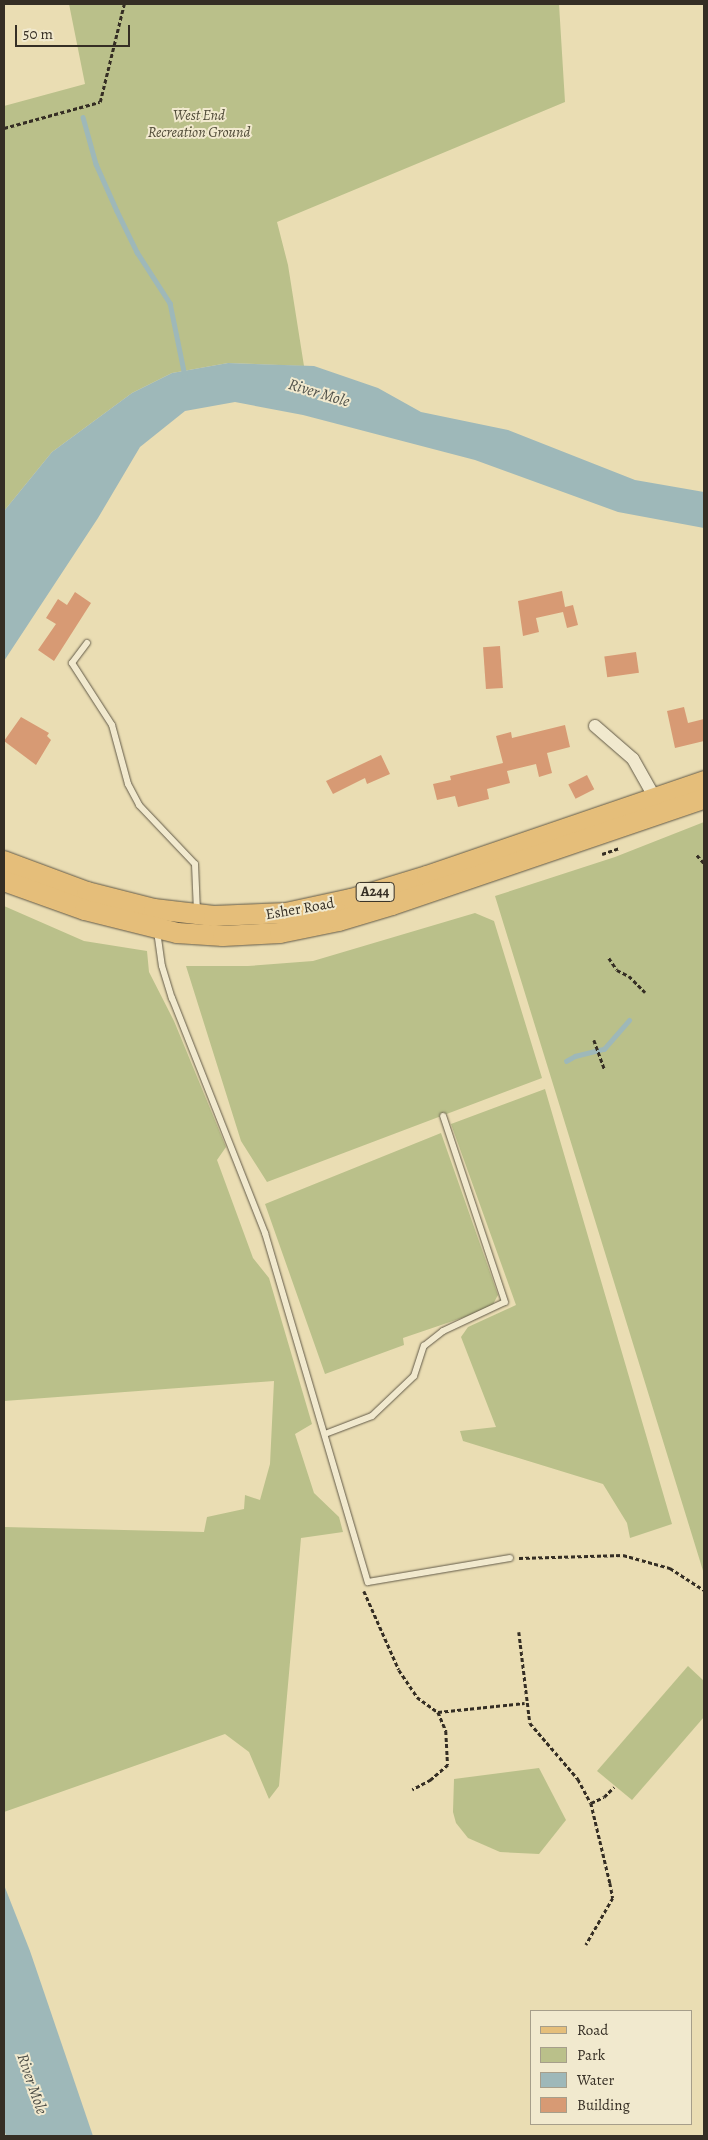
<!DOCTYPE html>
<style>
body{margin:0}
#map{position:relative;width:708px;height:2140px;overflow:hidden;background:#eaddb3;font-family:Alegreya,serif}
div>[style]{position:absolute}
.green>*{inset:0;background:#bac08a}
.water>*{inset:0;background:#9eb8b9}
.stream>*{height:4.5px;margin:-2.25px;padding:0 2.25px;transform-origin:2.25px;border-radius:2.25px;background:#9eb8b9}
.building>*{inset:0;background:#d79a74;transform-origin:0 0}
.path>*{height:2.5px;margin-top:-1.25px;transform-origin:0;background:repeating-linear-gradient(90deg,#352e24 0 4px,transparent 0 6.5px)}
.roads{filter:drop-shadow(0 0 1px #625a48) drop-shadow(0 0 1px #625a48)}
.lane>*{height:6px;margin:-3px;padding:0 3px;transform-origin:3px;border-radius:3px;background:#f1e9ce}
.street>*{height:12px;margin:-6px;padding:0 6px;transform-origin:6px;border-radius:6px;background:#f1e9ce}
.primary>*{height:20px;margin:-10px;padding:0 10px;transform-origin:10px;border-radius:10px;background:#e5be7a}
span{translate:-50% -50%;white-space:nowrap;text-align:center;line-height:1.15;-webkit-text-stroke:4px #f1e9ce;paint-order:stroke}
.shield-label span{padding:1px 4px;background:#f1e9ce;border:1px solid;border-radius:4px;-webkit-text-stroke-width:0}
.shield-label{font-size:14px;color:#352e24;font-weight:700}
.park-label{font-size:15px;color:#504b38;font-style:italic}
.street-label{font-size:15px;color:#352e24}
.water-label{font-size:16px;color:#4f5049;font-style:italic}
.frame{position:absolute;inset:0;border:5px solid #352e24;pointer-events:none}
.legend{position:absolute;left:530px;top:2010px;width:162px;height:115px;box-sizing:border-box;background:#f1e9ce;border:1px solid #a69e8a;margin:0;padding:6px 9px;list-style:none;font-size:15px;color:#352e24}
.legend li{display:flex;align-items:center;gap:10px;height:25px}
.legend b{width:25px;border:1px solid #a69e8a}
.scale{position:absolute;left:15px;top:25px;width:115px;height:22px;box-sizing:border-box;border:2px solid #352e24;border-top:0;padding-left:6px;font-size:15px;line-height:18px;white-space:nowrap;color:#352e24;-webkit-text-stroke:4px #f1e9ce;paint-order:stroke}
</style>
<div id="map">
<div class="green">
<div style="clip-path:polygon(69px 4px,559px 4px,565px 102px,277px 222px,288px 265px,304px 366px,228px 363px,172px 373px,132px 393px,52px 452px,4px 511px,4px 106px,85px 84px)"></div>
<div style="clip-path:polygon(704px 822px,704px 1574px,495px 896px,615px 857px)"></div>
<div style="clip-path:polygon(4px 906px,84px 941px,147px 951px,149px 972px,174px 1021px,226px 1147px,217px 1160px,253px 1258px,269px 1278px,312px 1424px,295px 1434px,314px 1493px,339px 1517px,343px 1532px,301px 1538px,279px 1786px,269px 1799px,249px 1752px,225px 1734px,4px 1812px,4px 1527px,204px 1532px,207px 1517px,244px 1509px,245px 1495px,260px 1500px,270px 1464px,274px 1381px,4px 1401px)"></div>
<div style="clip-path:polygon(475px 913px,494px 921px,542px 1078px,267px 1182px,241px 1141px,186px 966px,248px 966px,313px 961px)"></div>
<div style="clip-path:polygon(545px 1089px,672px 1524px,630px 1538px,627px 1523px,603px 1484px,463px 1441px,460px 1431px,496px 1427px,461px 1337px,468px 1327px,516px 1305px,451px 1124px)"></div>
<div style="clip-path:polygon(441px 1133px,498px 1295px,491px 1308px,403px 1338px,404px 1345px,325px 1374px,265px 1204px)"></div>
<div style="clip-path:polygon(688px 1666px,704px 1681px,704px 1717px,632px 1800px,597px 1771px)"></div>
<div style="clip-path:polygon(539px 1768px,566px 1820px,539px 1854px,500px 1852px,468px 1838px,456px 1823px,453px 1812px,454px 1779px)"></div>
</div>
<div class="water">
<div style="clip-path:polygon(228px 363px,314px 366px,378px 388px,421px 412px,508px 430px,635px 480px,704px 492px,704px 528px,618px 512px,475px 460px,303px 415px,235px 402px,185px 411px,140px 447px,98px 518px,4px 661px,4px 511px,52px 452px,132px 393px,172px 373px)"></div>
<div style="clip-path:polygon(4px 1885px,30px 1951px,93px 2136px,6px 2136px,4px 2129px)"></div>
</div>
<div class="stream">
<div style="left:83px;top:117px;width:49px;rotate:74.5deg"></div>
<div style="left:96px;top:164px;width:51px;rotate:65.9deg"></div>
<div style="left:117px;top:211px;width:46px;rotate:64deg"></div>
<div style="left:137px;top:252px;width:61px;rotate:57.1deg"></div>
<div style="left:170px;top:303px;width:75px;rotate:78.4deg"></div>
<div style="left:566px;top:1061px;width:10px;rotate:-29deg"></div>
<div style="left:575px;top:1056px;width:30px;rotate:-14deg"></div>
<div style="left:604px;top:1049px;width:38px;rotate:-49deg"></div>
</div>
<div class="building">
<div style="clip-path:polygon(562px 591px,565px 607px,573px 605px,578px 625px,567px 628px,563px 612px,536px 618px,539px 632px,523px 636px,518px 601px)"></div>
<div style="clip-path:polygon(75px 592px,91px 603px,54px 661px,38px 650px,56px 624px,46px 618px,58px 599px,67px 605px)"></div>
<div style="left:500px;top:646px;width:42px;height:17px;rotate:86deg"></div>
<div style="left:636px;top:652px;width:21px;height:32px;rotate:82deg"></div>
<div style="clip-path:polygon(684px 707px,688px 723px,704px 719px,704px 741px,675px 748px,667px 711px)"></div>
<div style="clip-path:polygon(21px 717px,49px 733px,47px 736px,51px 740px,36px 765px,4px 741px)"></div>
<div style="clip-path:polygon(565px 725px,570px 747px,547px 753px,552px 773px,539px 777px,536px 764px,507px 771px,510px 783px,487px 789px,489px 799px,458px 807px,455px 796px,437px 800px,433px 784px,451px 780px,450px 776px,503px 763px,496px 736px,511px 732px,512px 738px)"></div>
<div style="clip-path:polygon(381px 755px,390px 774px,367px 784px,365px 778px,333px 794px,326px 781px)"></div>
<div style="left:587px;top:775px;width:16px;height:21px;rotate:63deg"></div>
</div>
<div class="path">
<div style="left:4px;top:128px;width:99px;rotate:-15.2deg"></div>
<div style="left:100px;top:102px;width:101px;rotate:-76.2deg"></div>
<div style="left:602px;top:854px;width:18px;rotate:-19deg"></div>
<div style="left:697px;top:855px;width:11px;rotate:49deg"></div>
<div style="left:609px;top:958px;width:14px;rotate:56deg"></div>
<div style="left:617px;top:970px;width:13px;rotate:27deg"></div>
<div style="left:629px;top:976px;width:23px;rotate:45deg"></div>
<div style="left:594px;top:1040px;width:32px;rotate:70deg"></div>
<div style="left:519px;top:1558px;width:104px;rotate:-1.7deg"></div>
<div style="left:623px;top:1555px;width:49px;rotate:15.5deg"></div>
<div style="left:670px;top:1568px;width:40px;rotate:32.9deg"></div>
<div style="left:364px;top:1591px;width:86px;rotate:66.1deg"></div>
<div style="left:399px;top:1670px;width:32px;rotate:56deg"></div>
<div style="left:417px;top:1697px;width:26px;rotate:36deg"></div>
<div style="left:438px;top:1712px;width:21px;rotate:67deg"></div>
<div style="left:446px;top:1731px;width:34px;rotate:87deg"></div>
<div style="left:448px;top:1765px;width:23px;rotate:139deg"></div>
<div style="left:431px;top:1780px;width:21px;rotate:152deg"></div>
<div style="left:519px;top:1632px;width:92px;rotate:83.1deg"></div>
<div style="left:530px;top:1723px;width:74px;rotate:49.4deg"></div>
<div style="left:578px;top:1779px;width:27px;rotate:62deg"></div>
<div style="left:591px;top:1803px;width:82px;rotate:76.6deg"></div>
<div style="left:610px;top:1883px;width:15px;rotate:79deg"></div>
<div style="left:613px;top:1898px;width:54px;rotate:119.9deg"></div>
<div style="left:438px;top:1712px;width:87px;rotate:-5.9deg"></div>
<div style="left:591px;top:1803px;width:14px;rotate:-25deg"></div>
<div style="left:604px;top:1797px;width:14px;rotate:-45deg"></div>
</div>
<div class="roads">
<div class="lane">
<div style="left:87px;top:643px;width:25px;rotate:127deg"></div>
<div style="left:72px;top:663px;width:74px;rotate:57.2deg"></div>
<div style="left:112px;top:725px;width:61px;rotate:74.8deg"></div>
<div style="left:128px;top:784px;width:24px;rotate:62deg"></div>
<div style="left:139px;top:805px;width:81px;rotate:46.5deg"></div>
<div style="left:195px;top:864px;width:48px;rotate:87.6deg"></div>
<div style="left:157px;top:931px;width:35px;rotate:82deg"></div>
<div style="left:162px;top:966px;width:34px;rotate:73deg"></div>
<div style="left:172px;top:998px;width:253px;rotate:68.4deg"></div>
<div style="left:265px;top:1233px;width:364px;rotate:73.6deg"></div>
<div style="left:368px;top:1582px;width:144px;rotate:-9.6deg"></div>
<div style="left:325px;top:1434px;width:50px;rotate:-21deg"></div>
<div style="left:372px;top:1416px;width:58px;rotate:-43.6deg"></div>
<div style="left:414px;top:1376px;width:32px;rotate:-72deg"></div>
<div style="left:424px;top:1346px;width:24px;rotate:-38deg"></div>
<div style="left:443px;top:1331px;width:68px;rotate:-25.1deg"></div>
<div style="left:505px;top:1302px;width:196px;rotate:-108.4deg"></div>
</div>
<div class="street">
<div style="left:595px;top:726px;width:50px;rotate:41deg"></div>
<div style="left:633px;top:759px;width:45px;rotate:60.6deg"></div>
</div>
<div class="primary">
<div style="left:4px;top:861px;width:89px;rotate:20.5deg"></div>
<div style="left:87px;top:892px;width:69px;rotate:14.2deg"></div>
<div style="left:154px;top:909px;width:60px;rotate:6.7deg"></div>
<div style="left:214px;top:916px;width:72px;rotate:-2.4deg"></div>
<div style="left:286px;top:913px;width:66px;rotate:-12.2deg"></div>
<div style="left:351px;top:899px;width:79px;rotate:-16.8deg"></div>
<div style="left:427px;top:876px;width:293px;rotate:-18.9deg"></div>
<div style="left:4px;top:881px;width:86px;rotate:19.7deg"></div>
<div style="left:85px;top:910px;width:95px;rotate:14deg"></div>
<div style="left:177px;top:933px;width:46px;rotate:3.7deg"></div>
<div style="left:223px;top:936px;width:57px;rotate:-3deg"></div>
<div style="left:280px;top:933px;width:60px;rotate:-11.5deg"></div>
<div style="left:339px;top:921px;width:55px;rotate:-16.8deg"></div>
<div style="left:392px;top:905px;width:330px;rotate:-18.8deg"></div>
</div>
</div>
<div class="shield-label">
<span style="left:375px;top:892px">A244</span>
</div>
<div class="park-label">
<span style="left:199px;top:124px">West End<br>Recreation Ground</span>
</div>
<div class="street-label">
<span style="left:300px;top:909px;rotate:-10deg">Esher Road</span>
</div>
<div class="water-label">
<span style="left:319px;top:393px;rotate:17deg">River Mole</span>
<span style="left:32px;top:2084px;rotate:71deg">River Mole</span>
</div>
<div class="frame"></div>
<ul class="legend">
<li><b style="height:6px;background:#e5be7a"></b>Road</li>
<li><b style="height:14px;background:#bac08a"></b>Park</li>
<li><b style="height:14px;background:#9eb8b9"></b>Water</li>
<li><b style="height:14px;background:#d79a74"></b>Building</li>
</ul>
<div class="scale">50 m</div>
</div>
